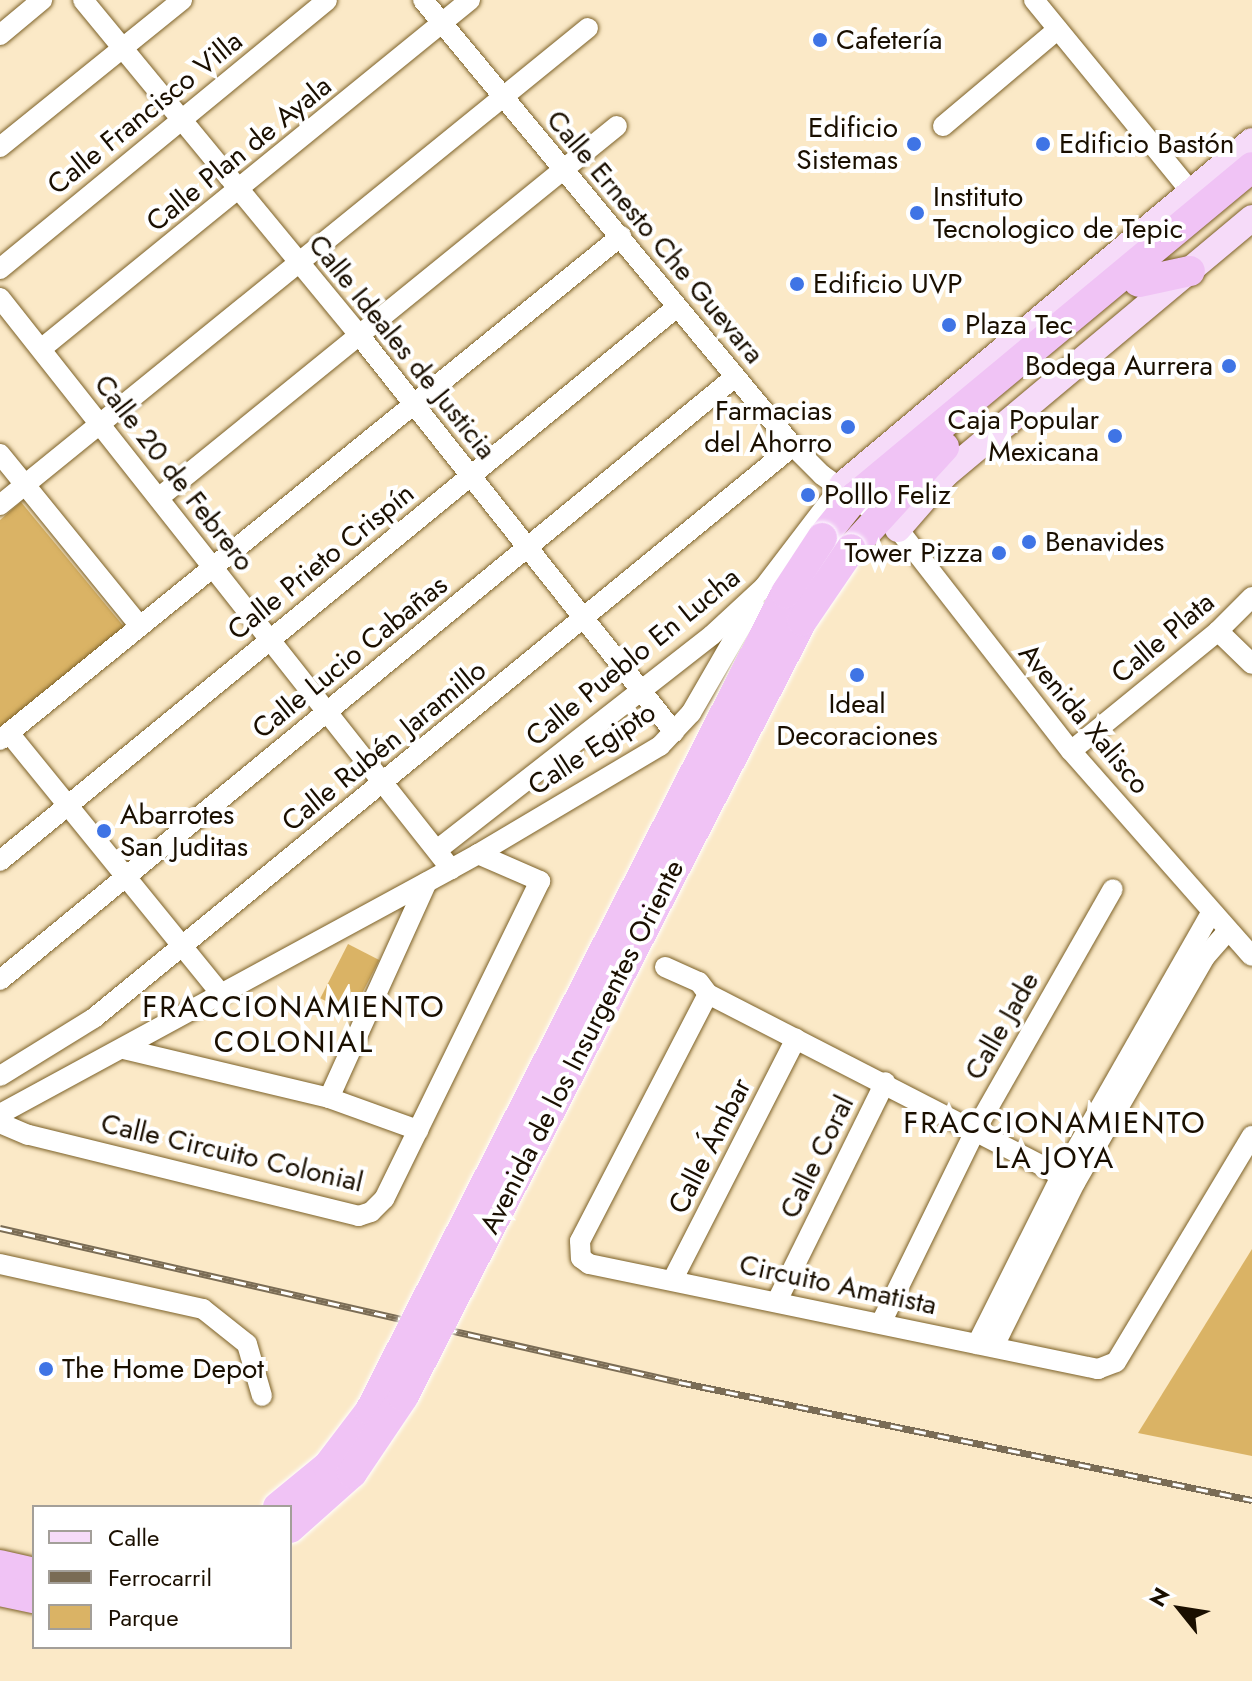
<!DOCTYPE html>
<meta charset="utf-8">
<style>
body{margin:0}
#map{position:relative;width:1252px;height:1681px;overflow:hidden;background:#fbe9c7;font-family:Jost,sans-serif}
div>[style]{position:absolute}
.green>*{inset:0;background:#dab365;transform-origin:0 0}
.roads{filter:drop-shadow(0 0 2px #7c6128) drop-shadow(0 0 2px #7c6128)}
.minor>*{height:20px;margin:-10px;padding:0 10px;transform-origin:10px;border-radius:10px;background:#fff}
.major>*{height:26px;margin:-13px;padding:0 13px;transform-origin:13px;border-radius:13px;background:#f6dbf9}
.highway>*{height:30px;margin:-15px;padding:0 15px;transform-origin:15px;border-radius:15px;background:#f0c3f5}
.rail>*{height:7px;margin-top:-3.5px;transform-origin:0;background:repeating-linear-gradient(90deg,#fff 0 12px,#7a6c55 0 24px);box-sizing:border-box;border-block:2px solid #7a6c55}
.bridges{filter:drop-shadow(0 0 2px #fff) drop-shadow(0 0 2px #fff)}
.highway-bridge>*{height:30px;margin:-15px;padding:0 15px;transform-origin:15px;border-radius:15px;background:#f0c3f5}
.dots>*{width:22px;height:22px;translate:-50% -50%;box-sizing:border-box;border:4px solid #fff;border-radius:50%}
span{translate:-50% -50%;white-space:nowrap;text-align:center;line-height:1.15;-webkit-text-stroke:8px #fff;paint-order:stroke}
.poi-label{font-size:28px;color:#1a0f00}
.left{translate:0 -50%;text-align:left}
.right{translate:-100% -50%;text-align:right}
.street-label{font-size:28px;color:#1a0f00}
.neighbourhood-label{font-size:30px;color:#1a0f00;letter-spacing:2px}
.legend{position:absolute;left:32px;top:1505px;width:260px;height:144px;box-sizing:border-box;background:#fff;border:2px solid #a39f99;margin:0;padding:10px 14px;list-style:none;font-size:24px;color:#1a0f00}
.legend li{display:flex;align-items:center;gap:16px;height:40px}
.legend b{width:40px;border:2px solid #a39f99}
.north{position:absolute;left:1140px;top:1569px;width:80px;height:80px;-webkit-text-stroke:6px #fff;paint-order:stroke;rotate:300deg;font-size:22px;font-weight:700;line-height:32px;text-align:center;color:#1a0f00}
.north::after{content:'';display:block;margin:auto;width:28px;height:36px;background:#1a0f00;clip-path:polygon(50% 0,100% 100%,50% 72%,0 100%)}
</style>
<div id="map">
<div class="green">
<div style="clip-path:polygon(21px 502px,125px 628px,0 729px,0 520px)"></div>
<div style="left:348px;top:944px;width:35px;height:61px;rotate:27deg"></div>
<div style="clip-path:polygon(1252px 1249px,1252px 1456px,1138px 1433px)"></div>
</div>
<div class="roads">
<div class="minor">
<div style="left:83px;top:0;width:434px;rotate:50.5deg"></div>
<div style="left:359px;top:335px;width:507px;rotate:51.57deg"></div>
<div style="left:423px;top:0;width:579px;rotate:50.32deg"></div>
<div style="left:793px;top:446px;width:41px;rotate:45deg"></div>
<div style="left:822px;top:475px;width:93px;rotate:35.4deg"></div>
<div style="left:898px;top:529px;width:281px;rotate:52.1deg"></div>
<div style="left:1071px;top:751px;width:273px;rotate:48.6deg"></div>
<div style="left:1034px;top:0;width:248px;rotate:50.7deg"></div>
<div style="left:0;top:35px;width:55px;rotate:-39.8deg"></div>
<div style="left:943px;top:126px;width:150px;rotate:-40.1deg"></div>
<div style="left:0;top:147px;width:234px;rotate:-38.9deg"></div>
<div style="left:0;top:269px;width:423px;rotate:-39.4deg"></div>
<div style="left:0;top:298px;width:728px;rotate:51.7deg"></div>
<div style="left:451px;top:869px;width:31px;rotate:-29deg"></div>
<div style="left:478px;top:854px;width:68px;rotate:23.5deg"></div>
<div style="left:540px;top:881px;width:354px;rotate:116.1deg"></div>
<div style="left:384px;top:1199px;width:18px;rotate:135deg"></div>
<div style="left:371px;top:1212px;width:13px;rotate:162deg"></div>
<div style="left:359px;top:1216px;width:341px;rotate:-166.2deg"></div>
<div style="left:28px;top:1135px;width:30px;rotate:-157deg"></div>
<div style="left:41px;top:349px;width:553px;rotate:-39.13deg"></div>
<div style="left:0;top:454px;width:222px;rotate:50.9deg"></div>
<div style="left:161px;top:496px;width:587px;rotate:-39.06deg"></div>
<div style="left:0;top:505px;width:757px;rotate:-39.05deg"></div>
<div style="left:1218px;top:631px;width:47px;rotate:44.1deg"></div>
<div style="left:9px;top:733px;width:336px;rotate:50.9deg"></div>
<div style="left:0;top:740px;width:800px;rotate:-39.06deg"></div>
<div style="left:1071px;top:751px;width:190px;rotate:-39.2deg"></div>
<div style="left:1218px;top:631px;width:48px;rotate:-45deg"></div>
<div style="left:437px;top:850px;width:349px;rotate:-38deg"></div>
<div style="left:712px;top:635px;width:71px;rotate:-42.7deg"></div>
<div style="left:764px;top:587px;width:128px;rotate:-52.6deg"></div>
<div style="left:478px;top:854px;width:212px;rotate:-30.7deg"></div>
<div style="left:660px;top:746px;width:45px;rotate:-46.8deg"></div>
<div style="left:691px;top:713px;width:126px;rotate:-60deg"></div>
<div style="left:0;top:861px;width:875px;rotate:-39.29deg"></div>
<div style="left:665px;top:967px;width:37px;rotate:24deg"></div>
<div style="left:699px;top:982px;width:15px;rotate:53deg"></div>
<div style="left:708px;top:994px;width:407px;rotate:27.2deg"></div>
<div style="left:0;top:980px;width:951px;rotate:-39.37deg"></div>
<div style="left:708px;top:994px;width:278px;rotate:117.4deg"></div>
<div style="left:580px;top:1241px;width:17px;rotate:87deg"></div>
<div style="left:581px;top:1258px;width:10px;rotate:37deg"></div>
<div style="left:589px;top:1264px;width:520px;rotate:11.66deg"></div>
<div style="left:1098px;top:1369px;width:19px;rotate:-21deg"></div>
<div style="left:1116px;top:1362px;width:264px;rotate:-59deg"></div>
<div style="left:124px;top:1049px;width:211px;rotate:13.4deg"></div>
<div style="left:329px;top:1098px;width:95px;rotate:19.8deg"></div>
<div style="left:0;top:1076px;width:110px;rotate:-31.7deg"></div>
<div style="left:94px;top:1018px;width:903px;rotate:-39.29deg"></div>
<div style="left:329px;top:1098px;width:237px;rotate:-65.6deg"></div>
<div style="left:0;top:1114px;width:513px;rotate:-28.51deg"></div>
<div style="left:0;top:1264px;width:208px;rotate:12.5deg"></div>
<div style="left:203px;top:1309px;width:56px;rotate:38.5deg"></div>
<div style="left:247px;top:1344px;width:54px;rotate:73.9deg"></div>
<div style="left:673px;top:1279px;width:270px;rotate:-62.9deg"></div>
<div style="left:777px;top:1301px;width:244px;rotate:-63.7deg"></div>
<div style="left:881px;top:1323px;width:216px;rotate:-63.9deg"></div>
<div style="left:976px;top:1129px;width:276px;rotate:-60.3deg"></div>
<div style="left:977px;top:1344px;width:188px;rotate:-63.4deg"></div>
<div style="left:1061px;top:1176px;width:303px;rotate:-60.3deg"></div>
<div style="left:994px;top:1346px;width:182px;rotate:-63.6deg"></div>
<div style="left:1075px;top:1183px;width:261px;rotate:-60.1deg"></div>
<div style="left:1205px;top:957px;width:35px;rotate:-49deg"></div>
</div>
<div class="major">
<div style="left:842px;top:485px;width:535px;rotate:-40deg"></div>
<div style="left:898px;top:529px;width:73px;rotate:-48.9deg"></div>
<div style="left:946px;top:474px;width:399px;rotate:-39.9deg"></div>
</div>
<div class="highway">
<div style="left:1139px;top:282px;width:52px;rotate:-12.2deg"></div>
<div style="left:822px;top:538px;width:53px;rotate:-51.2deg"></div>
<div style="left:855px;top:497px;width:516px;rotate:-39.73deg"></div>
<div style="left:851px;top:549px;width:138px;rotate:-47.6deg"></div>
<div style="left:0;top:1565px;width:35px;rotate:13deg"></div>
<div style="left:0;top:1591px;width:35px;rotate:12deg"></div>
</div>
</div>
<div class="rail">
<div style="left:0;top:1228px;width:696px;rotate:12.78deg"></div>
<div style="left:679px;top:1382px;width:585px;rotate:11.64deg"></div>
</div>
<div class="bridges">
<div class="highway-bridge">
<div style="left:278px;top:1507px;width:65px;rotate:-39.4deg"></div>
<div style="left:328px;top:1466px;width:69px;rotate:-52.6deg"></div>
<div style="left:370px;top:1411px;width:918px;rotate:-63.04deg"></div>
<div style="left:786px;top:593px;width:66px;rotate:-56.8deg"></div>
<div style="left:290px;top:1528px;width:83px;rotate:-41.6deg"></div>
<div style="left:352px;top:1473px;width:92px;rotate:-56.1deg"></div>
<div style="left:403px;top:1397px;width:873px;rotate:-62.79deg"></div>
<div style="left:802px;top:621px;width:87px;rotate:-55.8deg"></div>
</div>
</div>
<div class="dots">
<div style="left:820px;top:40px;background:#3f74e5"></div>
<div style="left:914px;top:144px;background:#3f74e5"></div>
<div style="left:1043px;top:144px;background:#3f74e5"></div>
<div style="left:917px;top:213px;background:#3f74e5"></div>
<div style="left:797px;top:284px;background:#3f74e5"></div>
<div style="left:949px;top:325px;background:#3f74e5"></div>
<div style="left:1229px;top:366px;background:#3f74e5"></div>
<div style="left:848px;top:427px;background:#3f74e5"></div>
<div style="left:1115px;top:436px;background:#3f74e5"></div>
<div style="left:808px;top:495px;background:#3f74e5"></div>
<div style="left:1029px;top:542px;background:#3f74e5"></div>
<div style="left:999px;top:553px;background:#3f74e5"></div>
<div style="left:857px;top:675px;background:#3f74e5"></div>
<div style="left:104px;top:831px;background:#3f74e5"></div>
<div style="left:46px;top:1369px;background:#3f74e5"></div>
</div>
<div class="poi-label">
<span class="left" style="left:836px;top:40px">Cafetería</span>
<span class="right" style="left:898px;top:144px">Edificio<br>Sistemas</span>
<span class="left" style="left:1059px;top:144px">Edificio Bastón</span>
<span class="left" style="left:933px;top:213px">Instituto<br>Tecnologico de Tepic</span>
<span class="left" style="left:813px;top:284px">Edificio UVP</span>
<span class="left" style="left:965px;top:325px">Plaza Tec</span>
<span class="right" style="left:1213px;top:366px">Bodega Aurrera</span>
<span class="right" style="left:832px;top:427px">Farmacias<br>del Ahorro</span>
<span class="right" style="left:1099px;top:436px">Caja Popular<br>Mexicana</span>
<span class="left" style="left:824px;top:495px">Polllo Feliz</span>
<span class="left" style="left:1045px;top:542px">Benavides</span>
<span class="right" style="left:983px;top:553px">Tower Pizza</span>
<span style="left:857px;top:720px">Ideal<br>Decoraciones</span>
<span class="left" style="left:120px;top:831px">Abarrotes<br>San Juditas</span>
<span class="left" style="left:62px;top:1369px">The Home Depot</span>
</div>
<div class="street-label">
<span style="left:145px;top:113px;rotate:-39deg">Calle Francisco Villa</span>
<span style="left:239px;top:154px;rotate:-39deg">Calle Plan de Ayala</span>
<span style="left:655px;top:237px;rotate:50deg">Calle Ernesto Che Guevara</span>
<span style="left:402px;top:347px;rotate:51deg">Calle Ideales de Justicia</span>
<span style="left:174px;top:473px;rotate:52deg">Calle 20 de Febrero</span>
<span style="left:321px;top:562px;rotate:-39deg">Calle Prieto Crispín</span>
<span style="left:1163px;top:638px;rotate:-40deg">Calle Plata</span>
<span style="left:350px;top:657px;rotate:-39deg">Calle Lucio Cabañas</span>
<span style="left:633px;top:657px;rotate:-39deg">Calle Pueblo En Lucha</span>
<span style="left:1084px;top:719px;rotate:50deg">Avenida Xalisco</span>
<span style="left:384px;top:746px;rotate:-39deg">Calle Rubén Jaramillo</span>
<span style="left:592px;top:749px;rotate:-33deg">Calle Egipto</span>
<span style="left:1002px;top:1026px;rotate:-60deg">Calle Jade</span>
<span style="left:582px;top:1047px;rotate:-63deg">Avenida de los Insurgentes Oriente</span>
<span style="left:710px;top:1146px;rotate:-63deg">Calle Ámbar</span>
<span style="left:232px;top:1153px;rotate:13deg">Calle Circuito Colonial</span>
<span style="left:817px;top:1157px;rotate:-64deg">Calle Coral</span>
<span style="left:838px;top:1285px;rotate:12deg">Circuito Amatista</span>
</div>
<div class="neighbourhood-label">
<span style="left:294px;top:1024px">FRACCIONAMIENTO<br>COLONIAL</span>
<span style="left:1055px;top:1140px">FRACCIONAMIENTO<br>LA JOYA</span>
</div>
<ul class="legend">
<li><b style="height:10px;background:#f6dbf9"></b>Calle</li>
<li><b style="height:10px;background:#7a6c55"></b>Ferrocarril</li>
<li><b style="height:22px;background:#dab365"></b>Parque</li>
</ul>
<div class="north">N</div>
</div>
